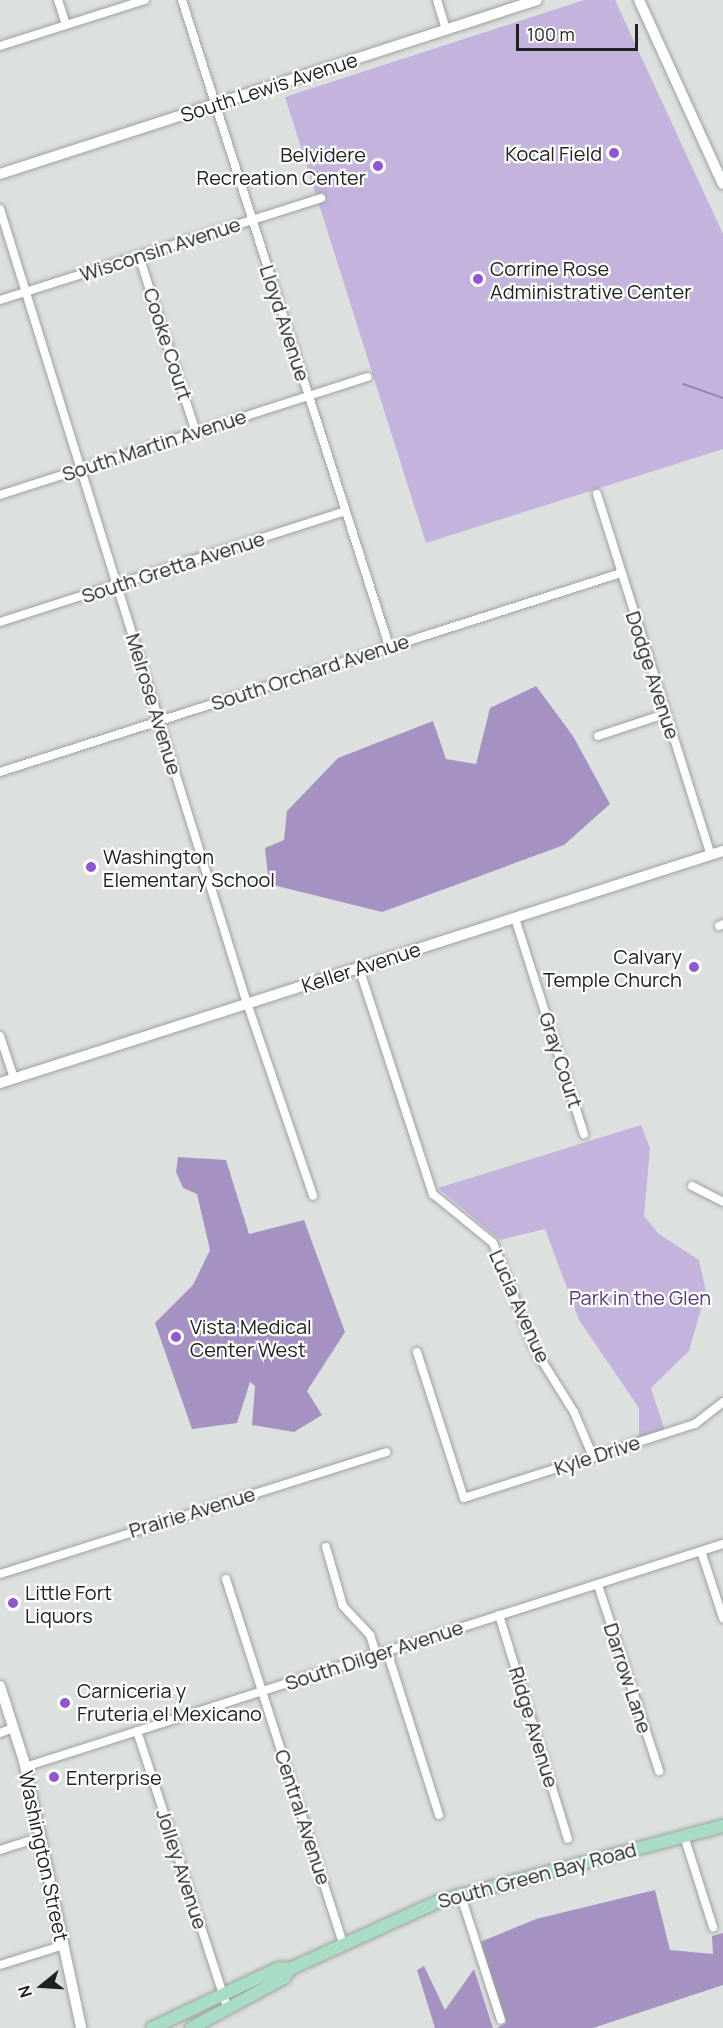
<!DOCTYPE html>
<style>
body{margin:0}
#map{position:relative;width:723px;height:2028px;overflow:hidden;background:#dce1df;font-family:Manrope,sans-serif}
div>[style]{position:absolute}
.green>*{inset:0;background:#c4b4dd}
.forest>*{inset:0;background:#a592c2}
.stream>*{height:2px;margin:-1px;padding:0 1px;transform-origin:1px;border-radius:1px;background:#9683b3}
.roads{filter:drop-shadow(0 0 2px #9ea2a0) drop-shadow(0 0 2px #9ea2a0)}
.street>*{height:8px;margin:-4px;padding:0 4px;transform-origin:4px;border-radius:4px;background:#fff}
.secondary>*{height:10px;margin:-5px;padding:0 5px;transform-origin:5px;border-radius:5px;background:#fff}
.primary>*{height:12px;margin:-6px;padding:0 6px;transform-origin:6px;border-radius:6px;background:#a9dcc4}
.dots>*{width:16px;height:16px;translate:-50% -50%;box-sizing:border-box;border:3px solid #fff;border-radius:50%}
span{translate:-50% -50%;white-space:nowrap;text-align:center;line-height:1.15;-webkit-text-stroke:4.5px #fff;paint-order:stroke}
.street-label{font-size:20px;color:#202221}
.poi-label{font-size:20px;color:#202221}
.right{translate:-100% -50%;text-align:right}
.left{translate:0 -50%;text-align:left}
.park-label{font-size:20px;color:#563b79}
.north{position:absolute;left:12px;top:1956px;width:60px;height:60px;-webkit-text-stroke:4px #fff;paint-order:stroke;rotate:252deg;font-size:16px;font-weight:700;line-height:24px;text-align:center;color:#202221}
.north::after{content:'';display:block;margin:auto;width:21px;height:27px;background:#202221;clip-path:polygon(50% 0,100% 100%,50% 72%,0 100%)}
.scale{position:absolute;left:516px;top:24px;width:122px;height:27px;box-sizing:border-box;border:3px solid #202221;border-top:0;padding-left:8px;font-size:18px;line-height:21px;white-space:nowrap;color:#202221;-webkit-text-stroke:4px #fff;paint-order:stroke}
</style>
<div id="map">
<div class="green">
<div style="clip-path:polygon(584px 0,615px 0,723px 234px,723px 449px,426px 543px,285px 97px)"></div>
<div style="clip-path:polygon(641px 1125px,650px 1148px,644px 1216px,659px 1234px,699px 1260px,706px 1292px,689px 1351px,651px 1388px,665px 1431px,639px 1439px,639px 1408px,579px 1320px,545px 1229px,500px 1240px,438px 1188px)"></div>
</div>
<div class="forest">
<div style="clip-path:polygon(536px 686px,573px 736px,610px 804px,564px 845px,382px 912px,269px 884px,265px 848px,284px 840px,287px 811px,338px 758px,433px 721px,446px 759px,476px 764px,490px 708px)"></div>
<div style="clip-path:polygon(178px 1157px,226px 1160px,249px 1234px,304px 1220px,345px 1332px,307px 1391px,322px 1415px,294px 1432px,252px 1425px,255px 1386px,250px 1382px,237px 1423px,192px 1429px,155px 1323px,193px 1285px,210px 1250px,197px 1194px,183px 1188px,176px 1172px)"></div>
<div style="clip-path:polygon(655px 1890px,670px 1950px,713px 1954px,712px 1936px,723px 1933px,723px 1985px,593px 2028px,497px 2028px,506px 2023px,480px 1942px,536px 1919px)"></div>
<div style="clip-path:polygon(424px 1966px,445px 2010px,474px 1969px,493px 2028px,435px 2028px,417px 1970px)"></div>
</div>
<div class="stream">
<div style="left:683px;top:384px;width:42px;rotate:19.3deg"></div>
</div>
<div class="roads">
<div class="street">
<div style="left:58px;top:0;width:26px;rotate:72deg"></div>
<div style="left:182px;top:0;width:678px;rotate:72.23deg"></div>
<div style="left:437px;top:0;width:31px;rotate:73deg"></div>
<div style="left:0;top:46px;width:152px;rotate:-17.6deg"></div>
<div style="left:0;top:209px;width:825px;rotate:72.73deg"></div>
<div style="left:245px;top:997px;width:210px;rotate:71.1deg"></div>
<div style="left:139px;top:256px;width:185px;rotate:72.1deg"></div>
<div style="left:0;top:300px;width:337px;rotate:-17.6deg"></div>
<div style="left:597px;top:494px;width:379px;rotate:72.5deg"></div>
<div style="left:0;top:495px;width:386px;rotate:-17.8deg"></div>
<div style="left:0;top:622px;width:363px;rotate:-17.8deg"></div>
<div style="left:598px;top:736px;width:71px;rotate:-18.2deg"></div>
<div style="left:0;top:772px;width:652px;rotate:-17.77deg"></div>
<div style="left:515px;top:918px;width:227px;rotate:72.3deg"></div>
<div style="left:719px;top:926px;width:4px;rotate:-27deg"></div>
<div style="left:359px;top:968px;width:238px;rotate:71.9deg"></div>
<div style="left:433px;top:1194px;width:77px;rotate:39.2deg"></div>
<div style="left:493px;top:1243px;width:113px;rotate:68.7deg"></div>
<div style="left:534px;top:1348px;width:75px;rotate:58deg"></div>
<div style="left:574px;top:1412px;width:49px;rotate:67.1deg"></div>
<div style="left:0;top:1036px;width:44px;rotate:71.6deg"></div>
<div style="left:692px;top:1186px;width:35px;rotate:27deg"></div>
<div style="left:417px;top:1352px;width:153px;rotate:72.2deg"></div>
<div style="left:464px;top:1498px;width:243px;rotate:-17.8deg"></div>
<div style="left:695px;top:1424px;width:36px;rotate:-38deg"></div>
<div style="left:326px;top:1547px;width:61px;rotate:73.9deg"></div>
<div style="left:343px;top:1606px;width:40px;rotate:47deg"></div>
<div style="left:370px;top:1635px;width:20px;rotate:72deg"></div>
<div style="left:701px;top:1551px;width:71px;rotate:71.8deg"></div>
<div style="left:0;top:1574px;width:405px;rotate:-17.5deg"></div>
<div style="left:226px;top:1579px;width:383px;rotate:72.2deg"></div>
<div style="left:598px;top:1585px;width:196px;rotate:71.8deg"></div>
<div style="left:499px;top:1615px;width:234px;rotate:72.9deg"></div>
<div style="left:387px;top:1651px;width:172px;rotate:72.4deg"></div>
<div style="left:137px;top:1731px;width:290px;rotate:71.9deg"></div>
<div style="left:0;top:1733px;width:14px;rotate:-21deg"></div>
<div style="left:25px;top:1767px;width:733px;rotate:-17.72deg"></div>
<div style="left:684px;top:1836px;width:96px;rotate:72.3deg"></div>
<div style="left:0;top:1850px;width:43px;rotate:-17.6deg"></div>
<div style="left:460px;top:1893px;width:133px;rotate:72.1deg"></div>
<div style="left:0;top:1965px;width:67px;rotate:-17.4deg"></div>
</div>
<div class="secondary">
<div style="left:639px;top:0;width:202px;rotate:65.5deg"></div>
<div style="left:0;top:174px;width:564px;rotate:-17.95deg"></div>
<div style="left:0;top:1083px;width:759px;rotate:-17.79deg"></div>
<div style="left:0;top:1686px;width:79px;rotate:72.3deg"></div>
<div style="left:24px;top:1761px;width:273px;rotate:77.9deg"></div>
</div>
<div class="primary">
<div style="left:152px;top:2028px;width:140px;rotate:-25.3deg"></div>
<div style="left:279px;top:1968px;width:11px;rotate:5deg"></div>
<div style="left:191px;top:2028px;width:106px;rotate:-28.3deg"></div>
<div style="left:284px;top:1978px;width:11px;rotate:-56deg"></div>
<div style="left:290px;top:1969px;width:164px;rotate:-24.5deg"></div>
<div style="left:439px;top:1901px;width:294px;rotate:-14.8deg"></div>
</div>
</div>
<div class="dots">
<div style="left:614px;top:153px;background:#9058d0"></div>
<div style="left:378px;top:166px;background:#9058d0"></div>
<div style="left:478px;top:279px;background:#9058d0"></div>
<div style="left:91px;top:867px;background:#9058d0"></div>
<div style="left:694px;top:967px;background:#9058d0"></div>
<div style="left:176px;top:1337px;background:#9058d0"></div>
<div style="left:13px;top:1603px;background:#9058d0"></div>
<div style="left:65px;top:1703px;background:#9058d0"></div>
<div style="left:54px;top:1777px;background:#9058d0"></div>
</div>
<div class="street-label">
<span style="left:269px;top:87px;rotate:-18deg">South Lewis Avenue</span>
<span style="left:160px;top:249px;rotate:-18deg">Wisconsin Avenue</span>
<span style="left:285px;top:323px;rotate:72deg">Lloyd Avenue</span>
<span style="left:168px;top:344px;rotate:72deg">Cooke Court</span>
<span style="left:154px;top:445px;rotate:-18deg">South Martin Avenue</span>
<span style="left:173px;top:567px;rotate:-18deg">South Gretta Avenue</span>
<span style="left:310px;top:672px;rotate:-18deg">South Orchard Avenue</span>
<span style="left:653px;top:675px;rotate:72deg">Dodge Avenue</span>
<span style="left:154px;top:704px;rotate:73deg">Melrose Avenue</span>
<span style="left:361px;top:967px;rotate:-18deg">Keller Avenue</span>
<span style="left:561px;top:1060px;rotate:72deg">Gray Court</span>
<span style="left:520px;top:1306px;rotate:66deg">Lucia Avenue</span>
<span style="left:597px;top:1455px;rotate:-18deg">Kyle Drive</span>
<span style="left:192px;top:1512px;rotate:-17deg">Prairie Avenue</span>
<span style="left:374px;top:1655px;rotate:-18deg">South Dilger Avenue</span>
<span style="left:628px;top:1678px;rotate:72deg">Darrow Lane</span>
<span style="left:534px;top:1727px;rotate:73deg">Ridge Avenue</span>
<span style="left:303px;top:1817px;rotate:72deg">Central Avenue</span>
<span style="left:44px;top:1856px;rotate:78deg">Washington Street</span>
<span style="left:182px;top:1869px;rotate:72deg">Jolley Avenue</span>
<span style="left:537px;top:1875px;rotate:-15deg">South Green Bay Road</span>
</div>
<div class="poi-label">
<span class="right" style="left:602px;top:153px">Kocal Field</span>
<span class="right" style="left:366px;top:166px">Belvidere<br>Recreation Center</span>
<span class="left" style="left:490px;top:280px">Corrine Rose<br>Administrative Center</span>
<span class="left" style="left:103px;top:868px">Washington<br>Elementary School</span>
<span class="right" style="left:682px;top:968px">Calvary<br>Temple Church</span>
<span class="left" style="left:190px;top:1338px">Vista Medical<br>Center West</span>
<span class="left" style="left:25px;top:1604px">Little Fort<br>Liquors</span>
<span class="left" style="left:77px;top:1702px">Carniceria y<br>Fruteria el Mexicano</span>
<span class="left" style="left:66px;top:1777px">Enterprise</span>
</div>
<div class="park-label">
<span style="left:640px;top:1297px">Park in the Glen</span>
</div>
<div class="north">N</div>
<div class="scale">100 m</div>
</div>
